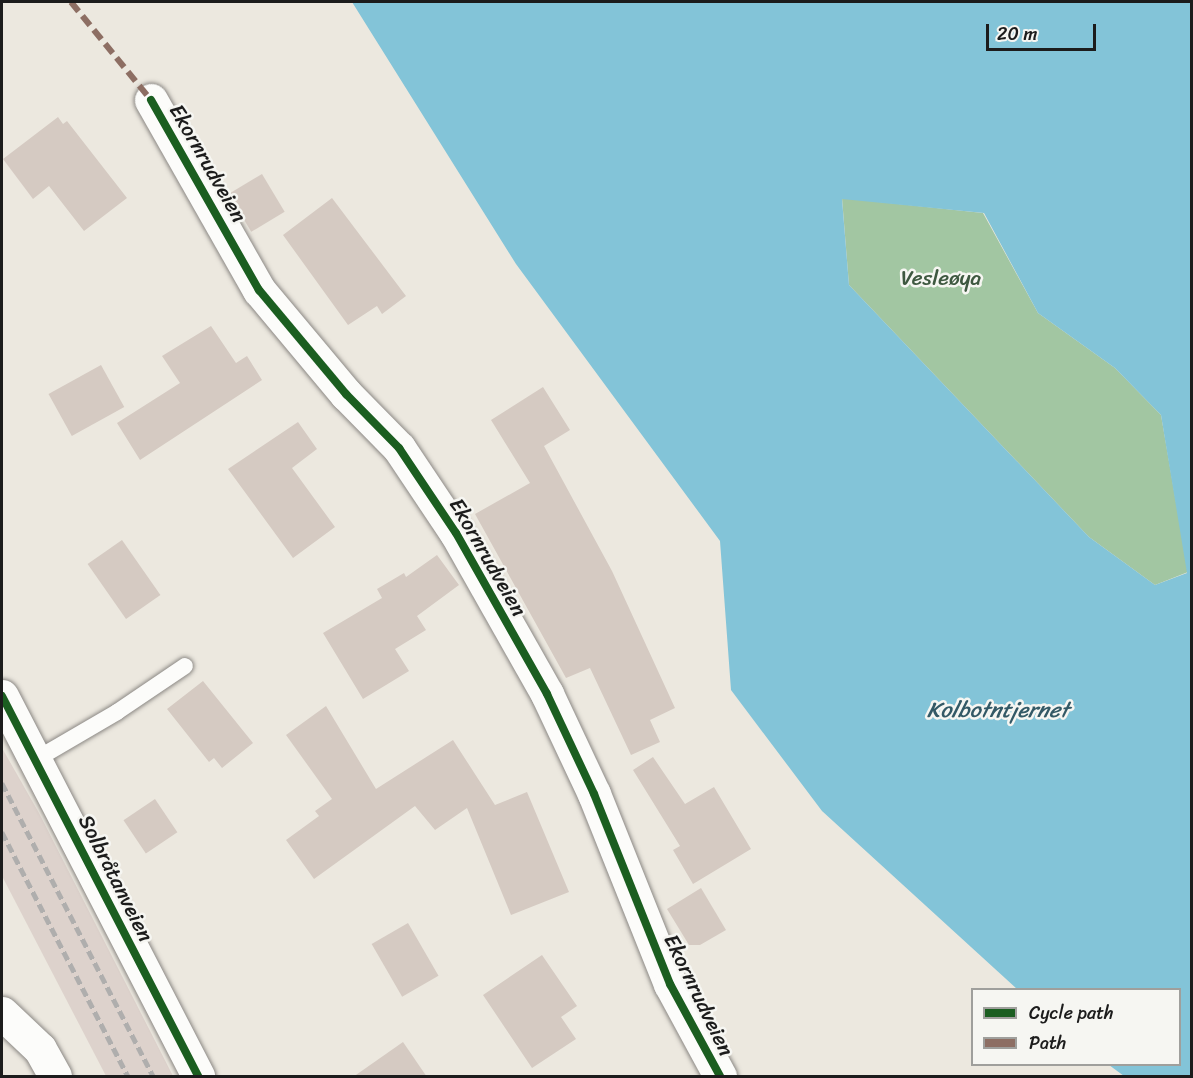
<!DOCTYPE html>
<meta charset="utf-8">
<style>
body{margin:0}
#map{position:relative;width:1193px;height:1078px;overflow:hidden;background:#ece8df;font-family:Sriracha,sans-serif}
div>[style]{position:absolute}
.industrial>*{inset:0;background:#ddd2cc}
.forest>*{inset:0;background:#a2c6a2}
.water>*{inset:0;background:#83c4d8}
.building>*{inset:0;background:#d5cac2;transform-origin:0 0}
.roads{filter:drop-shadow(0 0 2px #8b8884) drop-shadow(0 0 2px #8b8884)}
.service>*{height:16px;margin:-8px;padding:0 8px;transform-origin:8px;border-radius:8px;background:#fcfcfa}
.minor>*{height:33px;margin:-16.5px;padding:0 16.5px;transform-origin:16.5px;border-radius:16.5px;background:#fcfcfa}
.rail>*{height:4.5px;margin-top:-2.25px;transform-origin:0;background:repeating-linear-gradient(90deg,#afaead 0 9px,transparent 0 13.5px)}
.quiet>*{height:6px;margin-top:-3px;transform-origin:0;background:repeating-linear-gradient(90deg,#8d6e63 0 12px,transparent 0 18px)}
.cycleway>*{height:8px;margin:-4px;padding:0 4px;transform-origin:4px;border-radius:4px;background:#1b5e20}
span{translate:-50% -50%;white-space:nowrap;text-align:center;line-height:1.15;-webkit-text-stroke:5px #f6f6f2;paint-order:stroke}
.street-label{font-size:21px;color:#1c1c1c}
.park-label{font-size:21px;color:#3e5840}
.water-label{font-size:22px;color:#335966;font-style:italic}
.frame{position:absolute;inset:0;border:3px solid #1c1c1c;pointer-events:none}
.legend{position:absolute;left:971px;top:988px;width:210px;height:78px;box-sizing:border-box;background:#f6f6f2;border:2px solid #9f9f9c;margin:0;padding:8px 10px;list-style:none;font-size:18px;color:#1c1c1c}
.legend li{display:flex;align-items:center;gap:12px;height:30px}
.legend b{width:30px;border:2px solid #9f9f9c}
.scale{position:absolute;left:986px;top:24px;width:110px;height:27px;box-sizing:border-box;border:3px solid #1c1c1c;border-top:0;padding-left:8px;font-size:18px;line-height:21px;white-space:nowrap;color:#1c1c1c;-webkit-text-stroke:4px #f6f6f2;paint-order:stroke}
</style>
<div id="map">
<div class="industrial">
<div style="clip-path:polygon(2px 748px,39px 813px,173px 1076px,106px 1076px,2px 876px)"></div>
</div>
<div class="forest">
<div style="clip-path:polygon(842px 198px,983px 213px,1038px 313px,1115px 368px,1161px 415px,1188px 572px,1155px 585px,1089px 537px,849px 285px)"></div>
</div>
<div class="water">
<div style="clip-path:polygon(evenodd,352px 2px,1191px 2px,1191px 1076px,1124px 1076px,1109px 1065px,1180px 1064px,1180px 990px,1017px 989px,822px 811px,731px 690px,720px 541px,516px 264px,352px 2px,842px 199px,984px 213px,1038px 313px,1115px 368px,1161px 415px,1187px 573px,1155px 585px,1089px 537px,849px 285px,842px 199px)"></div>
</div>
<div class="building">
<div style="clip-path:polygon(58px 117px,63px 124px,67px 121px,127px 198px,84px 231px,49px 186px,33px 199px,3px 159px)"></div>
<div style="left:262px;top:174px;width:44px;height:39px;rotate:59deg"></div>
<div style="clip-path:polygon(332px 198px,406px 296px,382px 314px,377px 306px,348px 325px,283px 235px)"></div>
<div style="clip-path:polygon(211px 326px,236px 363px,247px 356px,262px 380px,140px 460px,117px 423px,180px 383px,162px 356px)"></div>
<div style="left:101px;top:365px;width:48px;height:60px;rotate:61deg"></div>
<div style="clip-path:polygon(543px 387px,570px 430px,544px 446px,612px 571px,675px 708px,650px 720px,660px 742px,631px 755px,590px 668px,566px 678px,475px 514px,530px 483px,491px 420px)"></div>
<div style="clip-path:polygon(298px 422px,317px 449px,292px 468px,335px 527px,293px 558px,228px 469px)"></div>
<div style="left:122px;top:540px;width:67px;height:42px;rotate:55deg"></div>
<div style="clip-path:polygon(437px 555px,459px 585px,417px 616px,426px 630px,395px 649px,409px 671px,363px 699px,323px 633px,382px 598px,377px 589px,404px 573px,406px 577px)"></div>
<div style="clip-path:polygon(203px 681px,253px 743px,222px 768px,214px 758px,209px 762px,167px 709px)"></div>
<div style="clip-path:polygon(326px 706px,376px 789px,453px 740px,495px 805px,527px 792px,569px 892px,511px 915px,467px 808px,435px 830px,415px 806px,314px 879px,286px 840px,319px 816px,315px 811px,332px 799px,286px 735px)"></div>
<div style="clip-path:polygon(653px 757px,685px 804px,714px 787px,751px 849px,693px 884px,673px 850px,680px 846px,633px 770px)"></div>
<div style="left:155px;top:799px;width:40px;height:38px;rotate:56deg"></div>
<div style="clip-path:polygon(701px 888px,726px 930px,700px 945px,689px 945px,667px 909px)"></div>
<div style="left:408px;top:923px;width:61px;height:42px;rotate:60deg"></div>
<div style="clip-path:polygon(542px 955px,577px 1006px,561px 1017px,576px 1039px,532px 1068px,483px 995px)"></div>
<div style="clip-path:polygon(403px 1042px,427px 1077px,353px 1077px)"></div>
</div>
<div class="roads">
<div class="service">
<div style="left:35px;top:760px;width:95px;rotate:-30.3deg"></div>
<div style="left:117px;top:712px;width:82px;rotate:-34.1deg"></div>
</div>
<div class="minor">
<div style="left:151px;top:100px;width:219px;rotate:60.4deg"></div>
<div style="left:259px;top:290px;width:136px;rotate:50.1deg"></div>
<div style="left:346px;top:394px;width:76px;rotate:45.5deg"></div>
<div style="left:399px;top:448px;width:102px;rotate:56.2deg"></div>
<div style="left:456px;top:533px;width:185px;rotate:60.5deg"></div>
<div style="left:547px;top:694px;width:110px;rotate:64.8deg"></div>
<div style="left:594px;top:794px;width:205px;rotate:68.2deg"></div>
<div style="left:670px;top:984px;width:105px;rotate:61.5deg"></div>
<div style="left:2px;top:696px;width:428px;rotate:62.7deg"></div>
<div style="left:2px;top:1013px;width:52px;rotate:43.5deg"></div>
<div style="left:40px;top:1049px;width:31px;rotate:61deg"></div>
</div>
</div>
<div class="rail">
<div style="left:2px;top:783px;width:330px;rotate:62.7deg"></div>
<div style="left:2px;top:832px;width:275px;rotate:62.7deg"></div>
</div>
<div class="quiet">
<div style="left:71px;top:2px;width:127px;rotate:50.8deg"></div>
</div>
<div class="cycleway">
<div style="left:151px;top:100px;width:219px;rotate:60.4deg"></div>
<div style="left:259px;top:290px;width:136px;rotate:50.1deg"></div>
<div style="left:346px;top:394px;width:76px;rotate:45.5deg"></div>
<div style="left:399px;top:448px;width:102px;rotate:56.2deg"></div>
<div style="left:456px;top:533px;width:185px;rotate:60.5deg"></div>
<div style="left:547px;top:694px;width:110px;rotate:64.8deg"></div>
<div style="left:594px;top:794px;width:205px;rotate:68.2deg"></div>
<div style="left:670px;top:984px;width:105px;rotate:61.5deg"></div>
<div style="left:2px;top:696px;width:428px;rotate:62.7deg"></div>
</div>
<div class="street-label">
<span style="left:208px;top:163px;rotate:60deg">Ekornrudveien</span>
<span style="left:488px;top:557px;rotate:60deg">Ekornrudveien</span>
<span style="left:116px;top:878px;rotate:63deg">Solbråtanveien</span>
<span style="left:699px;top:995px;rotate:64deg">Ekornrudveien</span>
</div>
<div class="park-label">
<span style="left:941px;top:278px">Vesleøya</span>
</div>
<div class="water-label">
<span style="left:998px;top:710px">Kolbotntjernet</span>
</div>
<div class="frame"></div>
<ul class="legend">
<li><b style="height:8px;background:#1b5e20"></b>Cycle path</li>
<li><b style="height:8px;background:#8d6e63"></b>Path</li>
</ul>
<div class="scale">20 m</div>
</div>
